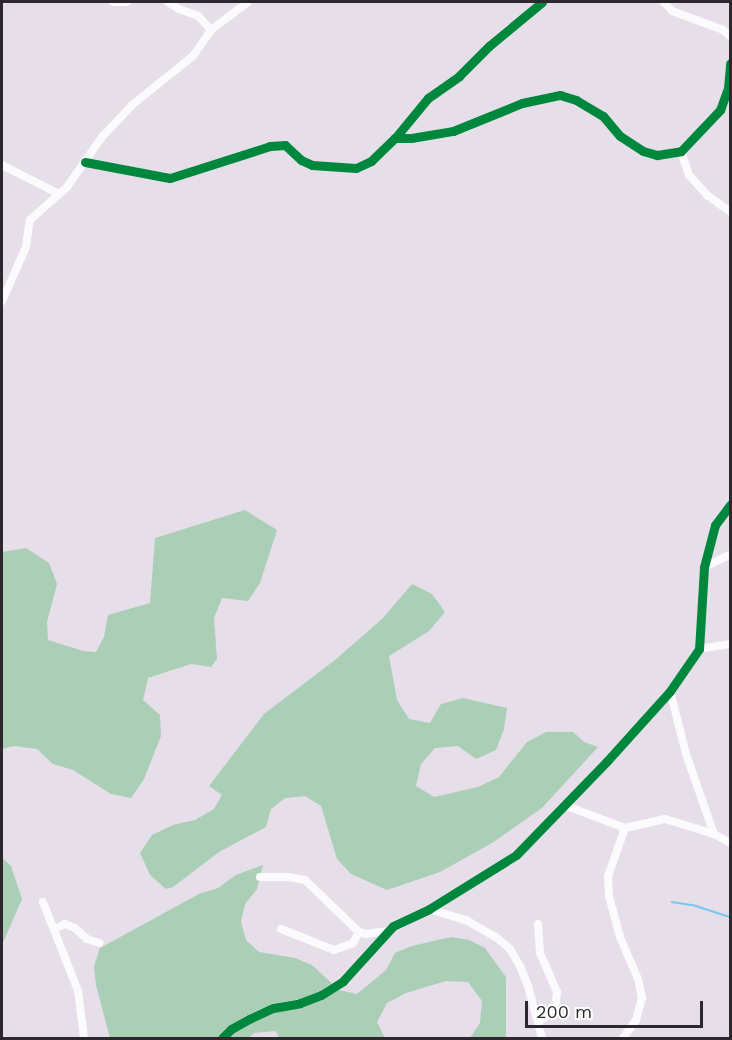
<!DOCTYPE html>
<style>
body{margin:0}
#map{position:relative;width:732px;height:1040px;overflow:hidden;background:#e6dee8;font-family:"Work Sans",sans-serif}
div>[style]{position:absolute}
.green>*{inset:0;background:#abceb7}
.stream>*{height:1.5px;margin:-0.75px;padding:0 0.75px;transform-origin:0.75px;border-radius:0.75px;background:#7bc6f0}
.minor>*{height:8px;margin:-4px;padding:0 4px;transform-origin:4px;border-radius:4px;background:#fbfafc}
.cycleway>*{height:9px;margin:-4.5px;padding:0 4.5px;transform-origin:4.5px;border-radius:4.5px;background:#00873e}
span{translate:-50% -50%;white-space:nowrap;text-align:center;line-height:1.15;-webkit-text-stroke:6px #fff;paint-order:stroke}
.frame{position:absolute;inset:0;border:3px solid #2d282e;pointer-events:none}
.scale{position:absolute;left:525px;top:1001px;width:178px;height:27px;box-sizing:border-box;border:3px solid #2d282e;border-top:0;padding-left:8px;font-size:18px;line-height:21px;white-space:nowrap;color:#2d282e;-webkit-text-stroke:4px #fff;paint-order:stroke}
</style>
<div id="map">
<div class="green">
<div style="clip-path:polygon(245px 510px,277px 530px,260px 583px,248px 601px,222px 598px,214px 618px,217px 659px,211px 667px,191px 664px,148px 678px,143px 700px,160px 715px,161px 736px,144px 779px,131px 798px,111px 794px,73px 770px,53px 764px,37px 749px,14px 746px,2px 749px,2px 552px,26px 548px,49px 563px,57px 584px,47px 622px,48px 640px,83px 651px,96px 652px,104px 637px,108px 615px,150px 603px,155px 538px)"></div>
<div style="clip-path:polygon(412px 584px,432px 594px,445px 612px,429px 631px,389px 656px,397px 700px,409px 719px,430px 723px,441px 704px,463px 698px,507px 708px,504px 729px,496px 750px,476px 759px,458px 746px,435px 748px,421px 764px,416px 786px,434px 797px,478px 787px,499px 777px,527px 742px,546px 732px,573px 732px,584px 742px,598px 747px,542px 808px,492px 843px,440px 872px,387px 890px,351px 874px,337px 859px,321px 806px,305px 796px,285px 798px,271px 809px,266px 827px,219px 852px,173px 887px,166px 889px,150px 875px,140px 853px,152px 835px,173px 825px,195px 820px,214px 809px,222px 795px,209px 786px,264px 714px,335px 660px,383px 618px)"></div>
<div style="clip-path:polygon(2px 858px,11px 866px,22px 899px,2px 945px)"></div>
<div style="clip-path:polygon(263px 865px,257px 889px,245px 904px,241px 922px,246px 940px,259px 952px,295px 958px,312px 965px,339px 990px,357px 994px,386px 970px,395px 953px,412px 946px,451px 937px,469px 940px,485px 948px,506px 977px,506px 1038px,470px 1038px,480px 1023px,482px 1001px,468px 982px,446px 981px,406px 993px,387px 1003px,377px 1022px,385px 1038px,279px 1038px,276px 1031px,254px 1033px,249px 1038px,110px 1038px,96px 985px,94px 966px,100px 948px,199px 894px,218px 888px,236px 875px)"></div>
</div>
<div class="stream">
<div style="left:672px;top:902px;width:24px;rotate:9deg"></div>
<div style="left:696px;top:906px;width:36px;rotate:18deg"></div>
</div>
<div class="minor">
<div style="left:113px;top:2px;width:14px"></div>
<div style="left:168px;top:2px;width:13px;rotate:32deg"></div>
<div style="left:179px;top:9px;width:20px;rotate:20deg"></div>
<div style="left:198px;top:16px;width:19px;rotate:47deg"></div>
<div style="left:664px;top:2px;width:12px;rotate:48deg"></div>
<div style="left:672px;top:11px;width:54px;rotate:20.4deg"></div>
<div style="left:723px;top:30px;width:9px;rotate:41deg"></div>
<div style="left:395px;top:138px;width:16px"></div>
<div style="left:411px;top:138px;width:43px;rotate:-9.5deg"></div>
<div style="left:453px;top:131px;width:74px;rotate:-22.1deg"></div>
<div style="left:522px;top:103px;width:39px;rotate:-12deg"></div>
<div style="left:560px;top:95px;width:17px;rotate:17deg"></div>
<div style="left:576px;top:100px;width:31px;rotate:31deg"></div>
<div style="left:603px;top:116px;width:26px;rotate:50deg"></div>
<div style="left:620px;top:136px;width:27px;rotate:33deg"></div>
<div style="left:643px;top:151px;width:15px;rotate:16deg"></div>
<div style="left:657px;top:155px;width:24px;rotate:-9deg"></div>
<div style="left:681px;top:151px;width:57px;rotate:-46.4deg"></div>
<div style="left:720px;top:110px;width:23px;rotate:-70deg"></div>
<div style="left:728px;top:88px;width:25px;rotate:-85deg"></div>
<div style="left:681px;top:151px;width:25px;rotate:72deg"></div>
<div style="left:689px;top:175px;width:27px;rotate:48deg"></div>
<div style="left:707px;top:195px;width:29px;rotate:36deg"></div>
<div style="left:85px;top:162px;width:86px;rotate:10.7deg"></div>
<div style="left:170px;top:178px;width:105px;rotate:-17.7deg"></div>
<div style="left:270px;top:146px;width:15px;rotate:-4deg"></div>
<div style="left:285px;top:145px;width:22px;rotate:43deg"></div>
<div style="left:301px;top:160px;width:12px;rotate:24deg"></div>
<div style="left:312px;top:165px;width:44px;rotate:3.9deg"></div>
<div style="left:356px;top:168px;width:17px;rotate:-25deg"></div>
<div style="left:371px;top:161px;width:33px;rotate:-44deg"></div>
<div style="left:395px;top:138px;width:52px;rotate:-50.5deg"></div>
<div style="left:428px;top:98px;width:38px;rotate:-35deg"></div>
<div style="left:459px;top:76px;width:42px;rotate:-45deg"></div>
<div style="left:489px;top:46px;width:69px;rotate:-39.7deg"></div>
<div style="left:2px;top:165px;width:64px;rotate:27deg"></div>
<div style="left:2px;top:301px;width:59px;rotate:-66deg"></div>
<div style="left:26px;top:247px;width:27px;rotate:-82deg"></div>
<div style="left:30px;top:220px;width:50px;rotate:-41.7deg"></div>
<div style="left:67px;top:187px;width:61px;rotate:-55deg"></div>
<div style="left:102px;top:137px;width:44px;rotate:-46.8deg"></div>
<div style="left:132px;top:105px;width:78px;rotate:-38.8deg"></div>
<div style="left:193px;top:56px;width:32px;rotate:-55deg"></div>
<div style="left:211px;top:30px;width:46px;rotate:-37.1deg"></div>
<div style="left:704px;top:567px;width:29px;rotate:-25deg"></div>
<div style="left:699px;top:649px;width:31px;rotate:-9deg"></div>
<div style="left:670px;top:691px;width:65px;rotate:75.7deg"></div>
<div style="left:686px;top:754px;width:85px;rotate:70.7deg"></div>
<div style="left:714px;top:834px;width:18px;rotate:29deg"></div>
<div style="left:564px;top:805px;width:65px;rotate:20.7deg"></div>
<div style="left:625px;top:828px;width:41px;rotate:-12.7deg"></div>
<div style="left:665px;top:819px;width:51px;rotate:17deg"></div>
<div style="left:260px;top:877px;width:28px"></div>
<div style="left:288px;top:877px;width:17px;rotate:10deg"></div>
<div style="left:305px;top:880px;width:75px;rotate:43.9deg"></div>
<div style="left:359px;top:932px;width:7px;rotate:16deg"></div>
<div style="left:366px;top:934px;width:22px;rotate:-8deg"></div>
<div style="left:43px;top:902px;width:96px;rotate:68.5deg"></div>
<div style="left:78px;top:991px;width:47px;rotate:82.7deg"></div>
<div style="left:429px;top:909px;width:39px;rotate:17deg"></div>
<div style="left:466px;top:920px;width:34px;rotate:30deg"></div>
<div style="left:496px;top:937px;width:18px;rotate:41deg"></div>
<div style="left:510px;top:949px;width:20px;rotate:60deg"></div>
<div style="left:520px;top:966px;width:22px;rotate:68deg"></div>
<div style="left:528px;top:986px;width:54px;rotate:74.9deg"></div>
<div style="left:538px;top:924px;width:29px;rotate:86deg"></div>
<div style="left:540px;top:953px;width:43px;rotate:66.4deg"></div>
<div style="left:557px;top:992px;width:10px;rotate:96deg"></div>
<div style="left:556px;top:1002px;width:15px;rotate:118deg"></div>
<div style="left:549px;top:1015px;width:13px;rotate:148deg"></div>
<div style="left:55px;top:929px;width:11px;rotate:-27deg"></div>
<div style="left:65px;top:924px;width:11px;rotate:22deg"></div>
<div style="left:75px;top:928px;width:16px;rotate:43deg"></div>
<div style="left:87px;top:939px;width:13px;rotate:18deg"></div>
<div style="left:281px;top:929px;width:57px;rotate:21.6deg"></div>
<div style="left:334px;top:950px;width:20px;rotate:-20deg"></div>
<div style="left:353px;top:943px;width:13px;rotate:-61deg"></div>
<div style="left:222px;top:1038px;width:13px;rotate:-45deg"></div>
<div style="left:231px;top:1029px;width:21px;rotate:-29deg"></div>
<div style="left:249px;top:1019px;width:26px;rotate:-25deg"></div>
<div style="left:273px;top:1008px;width:27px;rotate:-10deg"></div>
<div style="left:300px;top:1003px;width:22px;rotate:-21deg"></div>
<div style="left:321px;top:995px;width:26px;rotate:-32deg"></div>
<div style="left:343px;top:981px;width:74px;rotate:-47.7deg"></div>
<div style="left:393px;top:926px;width:40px;rotate:-25deg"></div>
<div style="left:429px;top:909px;width:102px;rotate:-31.8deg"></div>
<div style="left:516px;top:855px;width:131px;rotate:-45.9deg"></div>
<div style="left:607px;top:761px;width:94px;rotate:-48deg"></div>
<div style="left:670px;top:691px;width:51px;rotate:-55.4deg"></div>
<div style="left:699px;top:649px;width:82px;rotate:-86.5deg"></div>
<div style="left:704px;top:567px;width:43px;rotate:-75.3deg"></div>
<div style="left:715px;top:525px;width:25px;rotate:-53deg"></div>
<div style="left:623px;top:1038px;width:22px;rotate:-54deg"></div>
<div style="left:636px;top:1020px;width:23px;rotate:-75deg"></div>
<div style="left:642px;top:998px;width:19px;rotate:-102deg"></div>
<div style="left:638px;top:979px;width:46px;rotate:-113.2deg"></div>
<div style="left:620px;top:937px;width:42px;rotate:-105deg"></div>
<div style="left:609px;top:896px;width:20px;rotate:-93deg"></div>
<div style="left:608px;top:876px;width:51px;rotate:-70.5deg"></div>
</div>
<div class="cycleway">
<div style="left:395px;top:138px;width:16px"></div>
<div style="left:411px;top:138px;width:43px;rotate:-9.5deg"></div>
<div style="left:453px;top:131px;width:74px;rotate:-22.1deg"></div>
<div style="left:522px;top:103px;width:39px;rotate:-12deg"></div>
<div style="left:560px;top:95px;width:17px;rotate:17deg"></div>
<div style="left:576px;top:100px;width:31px;rotate:31deg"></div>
<div style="left:603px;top:116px;width:26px;rotate:50deg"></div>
<div style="left:620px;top:136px;width:27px;rotate:33deg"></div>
<div style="left:643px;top:151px;width:15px;rotate:16deg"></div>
<div style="left:657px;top:155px;width:24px;rotate:-9deg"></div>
<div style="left:681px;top:151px;width:57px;rotate:-46.4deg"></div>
<div style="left:720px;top:110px;width:23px;rotate:-70deg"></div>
<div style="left:728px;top:88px;width:25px;rotate:-85deg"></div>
<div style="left:85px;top:162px;width:86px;rotate:10.7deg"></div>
<div style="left:170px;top:178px;width:105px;rotate:-17.7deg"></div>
<div style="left:270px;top:146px;width:15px;rotate:-4deg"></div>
<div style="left:285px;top:145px;width:22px;rotate:43deg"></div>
<div style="left:301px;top:160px;width:12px;rotate:24deg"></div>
<div style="left:312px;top:165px;width:44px;rotate:3.9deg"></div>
<div style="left:356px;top:168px;width:17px;rotate:-25deg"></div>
<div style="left:371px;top:161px;width:33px;rotate:-44deg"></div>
<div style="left:395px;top:138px;width:52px;rotate:-50.5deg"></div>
<div style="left:428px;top:98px;width:38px;rotate:-35deg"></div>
<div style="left:459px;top:76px;width:42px;rotate:-45deg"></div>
<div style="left:489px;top:46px;width:69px;rotate:-39.7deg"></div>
<div style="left:222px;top:1038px;width:13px;rotate:-45deg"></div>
<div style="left:231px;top:1029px;width:21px;rotate:-29deg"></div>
<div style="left:249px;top:1019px;width:26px;rotate:-25deg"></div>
<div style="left:273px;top:1008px;width:27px;rotate:-10deg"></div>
<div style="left:300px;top:1003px;width:22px;rotate:-21deg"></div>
<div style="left:321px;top:995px;width:26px;rotate:-32deg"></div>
<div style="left:343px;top:981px;width:74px;rotate:-47.7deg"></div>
<div style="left:393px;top:926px;width:40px;rotate:-25deg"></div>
<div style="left:429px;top:909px;width:102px;rotate:-31.8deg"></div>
<div style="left:516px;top:855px;width:131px;rotate:-45.9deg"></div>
<div style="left:607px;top:761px;width:94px;rotate:-48deg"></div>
<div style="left:670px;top:691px;width:51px;rotate:-55.4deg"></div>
<div style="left:699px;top:649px;width:82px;rotate:-86.5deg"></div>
<div style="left:704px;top:567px;width:43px;rotate:-75.3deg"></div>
<div style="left:715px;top:525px;width:25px;rotate:-53deg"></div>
</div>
<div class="frame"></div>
<div class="scale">200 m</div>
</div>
